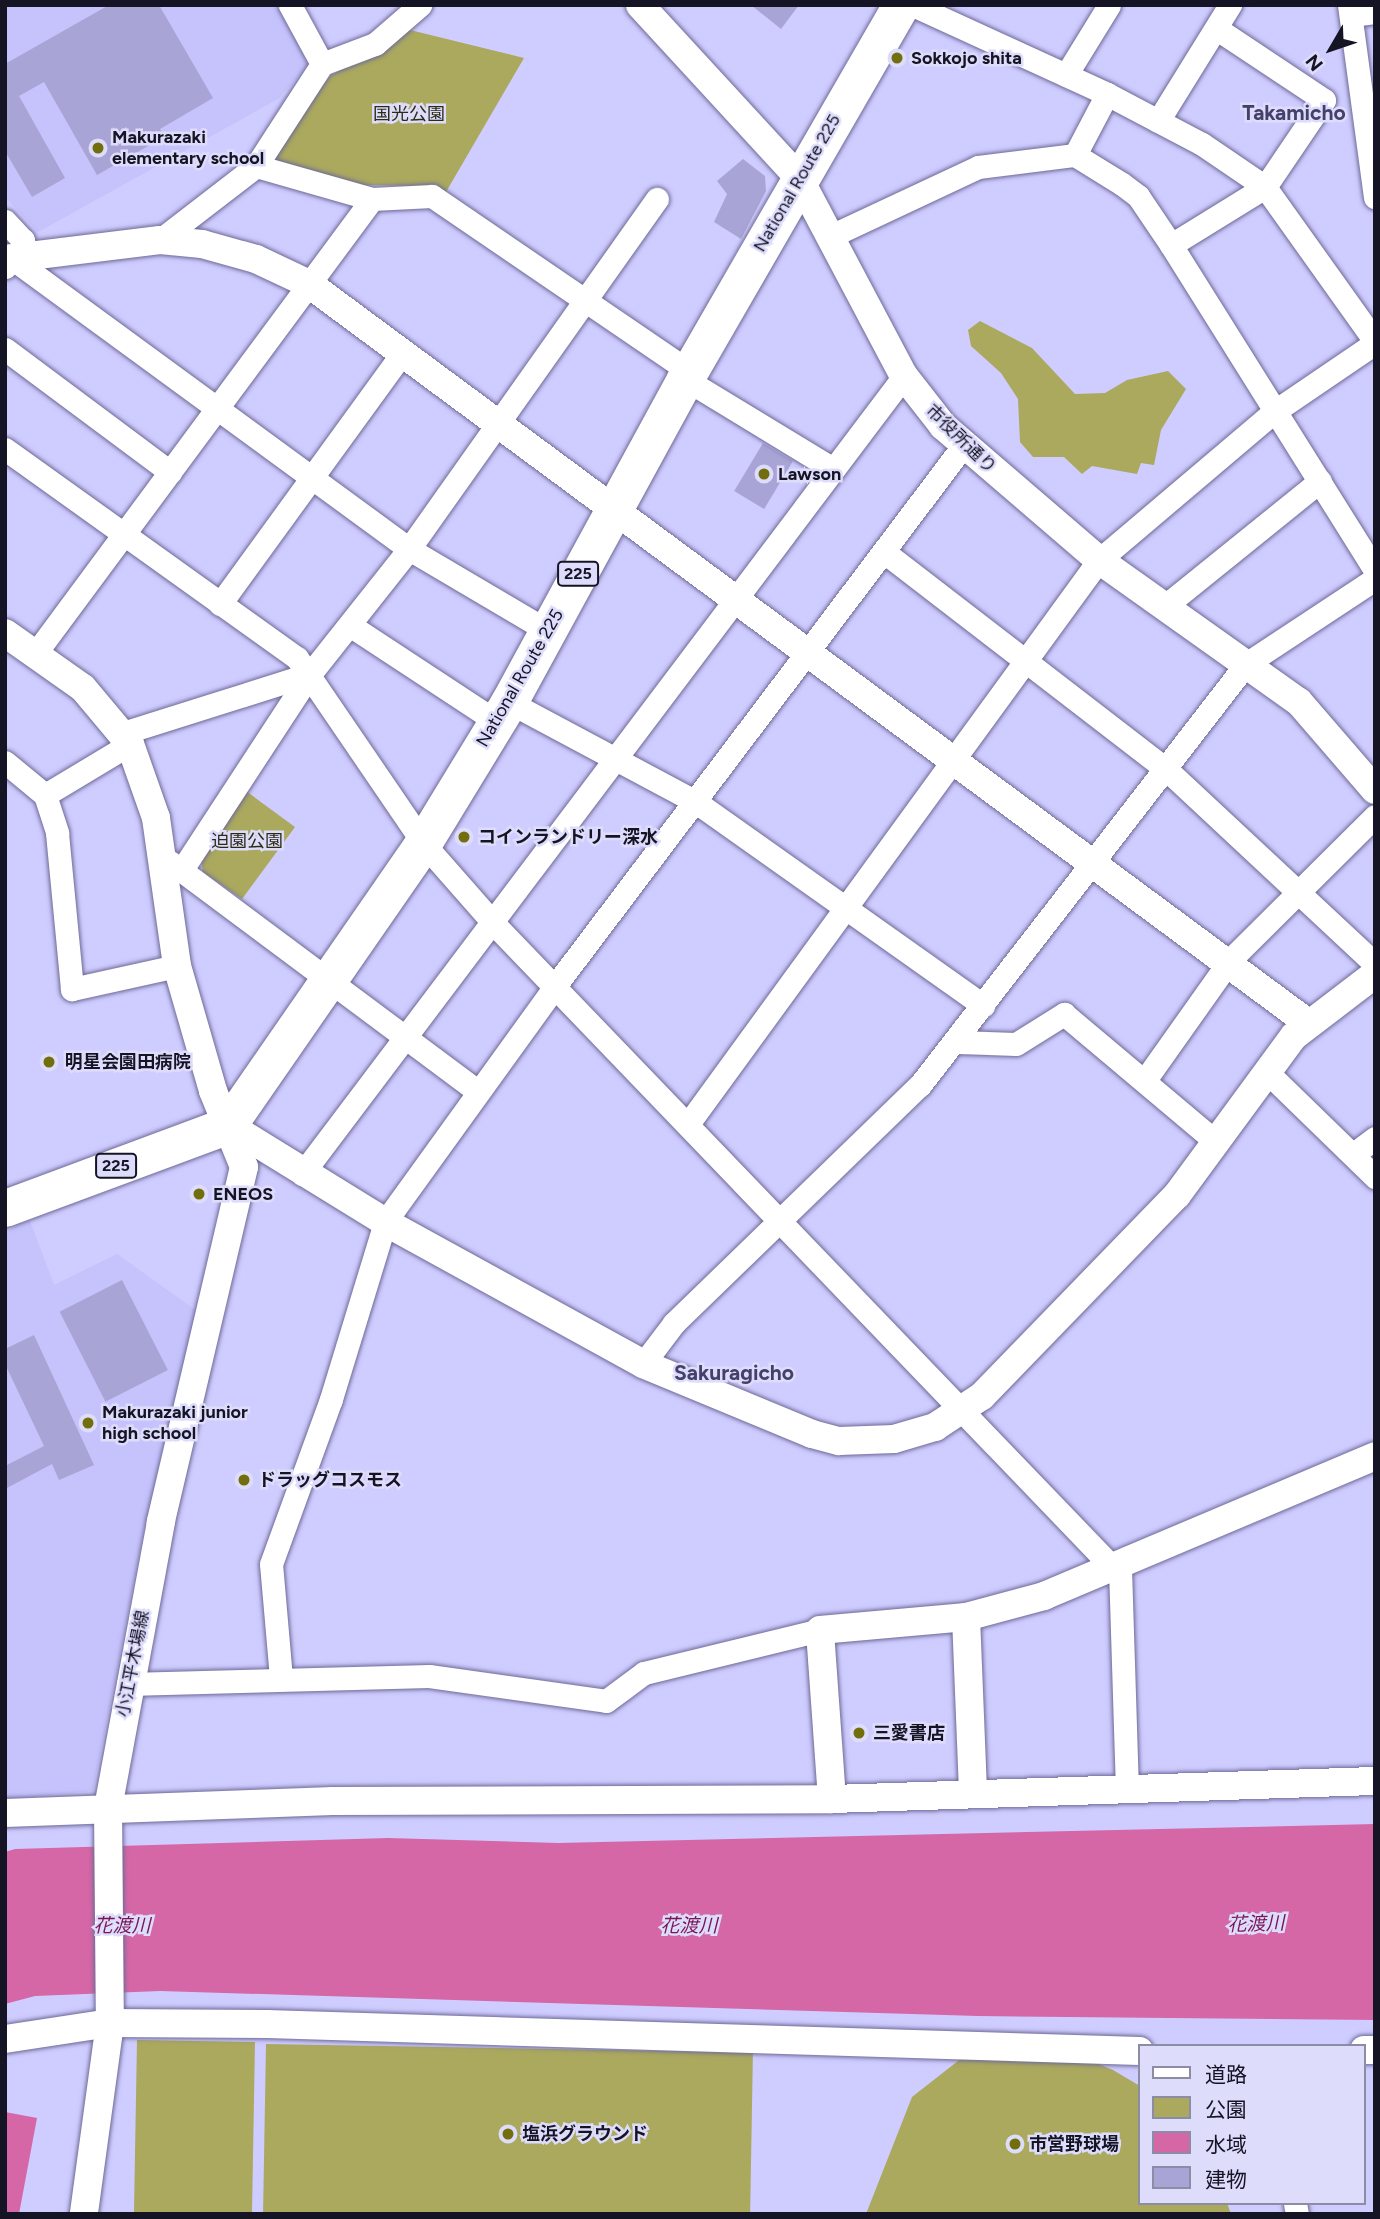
<!DOCTYPE html>
<meta charset="utf-8">
<style>
body{margin:0}
#map{position:relative;width:1380px;height:2219px;overflow:hidden;background:#cfccff;font-family:Figtree,"Noto Sans JP",sans-serif}
div>[style]{position:absolute}
.built>*{inset:0;background:#c5c2fc}
.green>*{inset:0;background:#aba95e;transform-origin:0 0}
.water>*{inset:0;background:#d567a6}
.building>*{inset:0;background:#a8a5d6;transform-origin:0 0}
.roads{filter:drop-shadow(0 0 2px #6d6a97) drop-shadow(0 0 2px #6d6a97)}
.minor>*{height:23px;margin:-11.5px;padding:0 11.5px;transform-origin:11.5px;border-radius:11.5px;background:#fff}
.tertiary>*{height:28px;margin:-14px;padding:0 14px;transform-origin:14px;border-radius:14px;background:#fff}
.trunk>*{height:37px;margin:-18.5px;padding:0 18.5px;transform-origin:18.5px;border-radius:18.5px;background:#fff}
.dots>*{width:19px;height:19px;translate:-50% -50%;box-sizing:border-box;border:4px solid #dddcfb;border-radius:50%}
span{translate:-50% -50%;white-space:nowrap;text-align:center;line-height:1.15;-webkit-text-stroke:5px #dddcfb;paint-order:stroke}
.shield-label span{padding:2px 5px;background:#dddcfb;border:2px solid;border-radius:5px;-webkit-text-stroke-width:0}
.shield-label{font-size:16px;color:#151425;font-weight:700}
.poi-label{font-size:18px;color:#151425;font-weight:700}
.left{translate:0 -50%;text-align:left}
.park-label{font-size:18px;color:#2c2b15}
.street-label{font-size:18px;color:#151425}
.water-label{font-size:19px;color:#791455;font-style:italic}
.quarter-label{font-size:21px;color:#44406a;font-weight:700}
.frame{position:absolute;inset:0;border:7px solid #151425;pointer-events:none}
.legend{position:absolute;left:1138px;top:2044px;width:228px;height:161px;box-sizing:border-box;background:#dddcfb;border:2px solid #8d8ca5;margin:0;padding:9px 12px;list-style:none;font-size:21px;color:#151425}
.legend li{display:flex;align-items:center;gap:14px;height:35px}
.legend b{width:35px;border:2px solid #8d8ca5}
.north{position:absolute;left:1296px;top:14px;width:70px;height:70px;-webkit-text-stroke:5px #dddcfb;paint-order:stroke;rotate:231deg;font-size:19px;font-weight:700;line-height:28px;text-align:center;color:#151425}
.north::after{content:'';display:block;margin:auto;width:24px;height:32px;background:#151425;clip-path:polygon(50% 0,100% 100%,50% 72%,0 100%)}
</style>
<div id="map">
<div class="built">
<div style="clip-path:polygon(5px 5px,279px 5px,309px 58px,308px 66px,278px 99px,38px 232px,5px 197px)"></div>
<div style="clip-path:polygon(29px 1218px,54px 1285px,117px 1254px,197px 1311px,143px 1535px,93px 1791px,5px 1799px,5px 1233px)"></div>
</div>
<div class="green">
<div style="clip-path:polygon(410px 30px,524px 58px,446px 192px,432px 186px,353px 185px,278px 164px,272px 154px,330px 76px)"></div>
<div style="clip-path:polygon(980px 321px,1032px 348px,1075px 394px,1105px 393px,1127px 380px,1168px 371px,1186px 389px,1161px 430px,1154px 465px,1141px 463px,1137px 474px,1092px 466px,1082px 474px,1064px 457px,1033px 457px,1020px 442px,1018px 399px,1001px 373px,971px 346px,968px 330px)"></div>
<div style="clip-path:polygon(246px 791px,295px 827px,242px 899px,203px 872px,200px 855px)"></div>
<div style="left:137px;top:2040px;width:118px;height:174px;rotate:1deg"></div>
<div style="left:266px;top:2044px;width:487px;height:170px;rotate:1deg"></div>
<div style="clip-path:polygon(963px 2057px,1094px 2062px,1113px 2070px,1140px 2086px,1140px 2203px,1227px 2203px,1231px 2214px,866px 2214px,912px 2097px)"></div>
</div>
<div class="water">
<div style="clip-path:polygon(1375px 1824px,1375px 2020px,978px 2016px,160px 1991px,35px 1996px,5px 2004px,5px 1852px,15px 1849px,388px 1838px,558px 1843px)"></div>
<div style="clip-path:polygon(5px 2112px,37px 2118px,19px 2214px,5px 2214px)"></div>
</div>
<div class="building">
<div style="clip-path:polygon(109px 5px,159px 5px,213px 98px,160px 129px,164px 137px,97px 175px,44px 82px,19px 96px,65px 178px,32px 197px,5px 151px,5px 64px)"></div>
<div style="clip-path:polygon(751px 5px,799px 5px,781px 29px)"></div>
<div style="clip-path:polygon(743px 159px,765px 176px,766px 191px,741px 239px,714px 222px,727px 194px,717px 181px)"></div>
<div style="left:763px;top:443px;width:35px;height:56px;rotate:31deg"></div>
<div style="left:122px;top:1280px;width:101px;height:70px;rotate:63deg"></div>
<div style="clip-path:polygon(34px 1335px,94px 1465px,59px 1480px,52px 1464px,5px 1489px,5px 1466px,44px 1446px,5px 1364px,5px 1349px)"></div>
</div>
<div class="roads">
<div class="minor">
<div style="left:290px;top:5px;width:67px;rotate:61.5deg"></div>
<div style="left:913px;top:5px;width:213px;rotate:24.6deg"></div>
<div style="left:1107px;top:94px;width:107px;rotate:27.8deg"></div>
<div style="left:1202px;top:144px;width:76px;rotate:34.3deg"></div>
<div style="left:1265px;top:187px;width:189px;rotate:54.5deg"></div>
<div style="left:1349px;top:5px;width:194px;rotate:82.3deg"></div>
<div style="left:1351px;top:15px;width:24px;rotate:-7deg"></div>
<div style="left:1066px;top:75px;width:82px;rotate:-58.4deg"></div>
<div style="left:1158px;top:121px;width:137px;rotate:-58.2deg"></div>
<div style="left:1075px;top:155px;width:69px;rotate:-62.3deg"></div>
<div style="left:256px;top:166px;width:121px;rotate:15.9deg"></div>
<div style="left:372px;top:199px;width:60px;rotate:-2.9deg"></div>
<div style="left:432px;top:196px;width:312px;rotate:34.3deg"></div>
<div style="left:5px;top:221px;width:26px;rotate:47deg"></div>
<div style="left:23px;top:240px;width:17px;rotate:80deg"></div>
<div style="left:833px;top:235px;width:160px;rotate:-25.1deg"></div>
<div style="left:978px;top:167px;width:98px;rotate:-7.1deg"></div>
<div style="left:1075px;top:155px;width:55px;rotate:31.7deg"></div>
<div style="left:1122px;top:184px;width:20px;rotate:37deg"></div>
<div style="left:1138px;top:196px;width:59px;rotate:56deg"></div>
<div style="left:1171px;top:245px;width:384px;rotate:57.9deg"></div>
<div style="left:160px;top:240px;width:121px;rotate:-37.6deg"></div>
<div style="left:256px;top:166px;width:121px;rotate:-57.1deg"></div>
<div style="left:322px;top:64px;width:57px;rotate:-20.7deg"></div>
<div style="left:375px;top:44px;width:60px;rotate:-40.9deg"></div>
<div style="left:1171px;top:245px;width:110px;rotate:-31.7deg"></div>
<div style="left:1265px;top:187px;width:105px;rotate:-55.9deg"></div>
<div style="left:1324px;top:100px;width:128px;rotate:-146.4deg"></div>
<div style="left:5px;top:267px;width:11px;rotate:-45deg"></div>
<div style="left:13px;top:259px;width:491px;rotate:36.2deg"></div>
<div style="left:409px;top:549px;width:161px;rotate:30.5deg"></div>
<div style="left:5px;top:349px;width:206px;rotate:36.7deg"></div>
<div style="left:685px;top:379px;width:173px;rotate:31.3deg"></div>
<div style="left:5px;top:449px;width:359px;rotate:35.6deg"></div>
<div style="left:297px;top:658px;width:224px;rotate:55.7deg"></div>
<div style="left:423px;top:843px;width:109px;rotate:48.7deg"></div>
<div style="left:495px;top:925px;width:895px;rotate:46.13deg"></div>
<div style="left:884px;top:552px;width:357px;rotate:37.6deg"></div>
<div style="left:1167px;top:770px;width:284px;rotate:43deg"></div>
<div style="left:220px;top:604px;width:311px;rotate:-54deg"></div>
<div style="left:1165px;top:606px;width:199px;rotate:-38.9deg"></div>
<div style="left:351px;top:626px;width:175px;rotate:33.3deg"></div>
<div style="left:35px;top:654px;width:566px;rotate:-53.47deg"></div>
<div style="left:509px;top:702px;width:212px;rotate:28.1deg"></div>
<div style="left:696px;top:802px;width:352px;rotate:35.3deg"></div>
<div style="left:123px;top:733px;width:196px;rotate:-17.5deg"></div>
<div style="left:5px;top:762px;width:52px;rotate:39.5deg"></div>
<div style="left:45px;top:795px;width:40px;rotate:72deg"></div>
<div style="left:57px;top:833px;width:157px;rotate:84.5deg"></div>
<div style="left:72px;top:989px;width:107px;rotate:-12.4deg"></div>
<div style="left:45px;top:795px;width:99px;rotate:-31deg"></div>
<div style="left:170px;top:862px;width:383px;rotate:36.7deg"></div>
<div style="left:183px;top:868px;width:232px;rotate:-56.8deg"></div>
<div style="left:310px;top:674px;width:159px;rotate:-51.6deg"></div>
<div style="left:409px;top:549px;width:429px;rotate:-54.7deg"></div>
<div style="left:957px;top:1042px;width:59px;rotate:1.9deg"></div>
<div style="left:1016px;top:1044px;width:57px;rotate:-32deg"></div>
<div style="left:1064px;top:1014px;width:200px;rotate:40.1deg"></div>
<div style="left:1267px;top:1072px;width:151px;rotate:44.2deg"></div>
<div style="left:1145px;top:1080px;width:147px;rotate:-54.7deg"></div>
<div style="left:1230px;top:960px;width:204px;rotate:-44.8deg"></div>
<div style="left:688px;top:1124px;width:698px;rotate:-53.92deg"></div>
<div style="left:1099px;top:560px;width:231px;rotate:-40.3deg"></div>
<div style="left:1275px;top:411px;width:121px;rotate:-34.2deg"></div>
<div style="left:1355px;top:1153px;width:25px;rotate:-37deg"></div>
<div style="left:302px;top:1174px;width:1000px;rotate:-52.97deg"></div>
<div style="left:643px;top:1364px;width:51px;rotate:-52.9deg"></div>
<div style="left:674px;top:1323px;width:342px;rotate:-44.1deg"></div>
<div style="left:920px;top:1085px;width:532px;rotate:-52.25deg"></div>
<div style="left:1246px;top:664px;width:154px;rotate:-33.4deg"></div>
<div style="left:1120px;top:1568px;width:220px;rotate:88.2deg"></div>
<div style="left:281px;top:1678px;width:114px;rotate:-95deg"></div>
<div style="left:271px;top:1564px;width:176px;rotate:-70deg"></div>
<div style="left:331px;top:1399px;width:185px;rotate:-73deg"></div>
<div style="left:385px;top:1222px;width:291px;rotate:-54.2deg"></div>
<div style="left:555px;top:986px;width:677px;rotate:-52.93deg"></div>
<div style="left:128px;top:1684px;width:301px;rotate:-1.5deg"></div>
<div style="left:429px;top:1676px;width:179px;rotate:8deg"></div>
<div style="left:606px;top:1701px;width:47px;rotate:-36.4deg"></div>
<div style="left:644px;top:1673px;width:181px;rotate:-13.7deg"></div>
<div style="left:1295px;top:2203px;width:11px;rotate:80deg"></div>
</div>
<div class="tertiary">
<div style="left:640px;top:5px;width:235px;rotate:47.4deg"></div>
<div style="left:799px;top:178px;width:224px;rotate:62.1deg"></div>
<div style="left:904px;top:376px;width:63px;rotate:52deg"></div>
<div style="left:943px;top:426px;width:206px;rotate:40.7deg"></div>
<div style="left:1099px;top:560px;width:245px;rotate:35.4deg"></div>
<div style="left:1299px;top:702px;width:116px;rotate:49.2deg"></div>
<div style="left:5px;top:259px;width:156px;rotate:-7deg"></div>
<div style="left:160px;top:240px;width:42px;rotate:5.4deg"></div>
<div style="left:202px;top:244px;width:56px;rotate:15.5deg"></div>
<div style="left:256px;top:259px;width:59px;rotate:25.3deg"></div>
<div style="left:309px;top:284px;width:1243px;rotate:36.49deg"></div>
<div style="left:5px;top:633px;width:95px;rotate:35.2deg"></div>
<div style="left:83px;top:688px;width:73px;rotate:50deg"></div>
<div style="left:130px;top:744px;width:78px;rotate:70.6deg"></div>
<div style="left:156px;top:818px;width:149px;rotate:81.9deg"></div>
<div style="left:177px;top:966px;width:130px;rotate:73.9deg"></div>
<div style="left:213px;top:1091px;width:82px;rotate:67.8deg"></div>
<div style="left:244px;top:1167px;width:365px;rotate:103.2deg"></div>
<div style="left:161px;top:1522px;width:290px;rotate:100.5deg"></div>
<div style="left:108px;top:1807px;width:216px;rotate:89.5deg"></div>
<div style="left:110px;top:2023px;width:193px;rotate:97.8deg"></div>
<div style="left:228px;top:1125px;width:185px;rotate:31.7deg"></div>
<div style="left:385px;top:1222px;width:294px;rotate:28.8deg"></div>
<div style="left:643px;top:1364px;width:183px;rotate:22.5deg"></div>
<div style="left:812px;top:1434px;width:28px;rotate:15deg"></div>
<div style="left:839px;top:1441px;width:55px;rotate:-2.1deg"></div>
<div style="left:894px;top:1439px;width:43px;rotate:-16.3deg"></div>
<div style="left:935px;top:1427px;width:56px;rotate:-33.4deg"></div>
<div style="left:982px;top:1396px;width:280px;rotate:-45.9deg"></div>
<div style="left:1177px;top:1195px;width:197px;rotate:-53.7deg"></div>
<div style="left:1294px;top:1036px;width:102px;rotate:-37.4deg"></div>
<div style="left:966px;top:1617px;width:177px;rotate:87.7deg"></div>
<div style="left:832px;top:1799px;width:169px;rotate:-94.1deg"></div>
<div style="left:820px;top:1630px;width:147px;rotate:-5.1deg"></div>
<div style="left:966px;top:1617px;width:81px;rotate:-15.1deg"></div>
<div style="left:1044px;top:1596px;width:359px;rotate:-22.9deg"></div>
<div style="left:5px;top:1813px;width:328px;rotate:-2.1deg"></div>
<div style="left:333px;top:1801px;width:499px;rotate:-0.2deg"></div>
<div style="left:832px;top:1799px;width:543px;rotate:-1.9deg"></div>
<div style="left:5px;top:2039px;width:106px;rotate:-8.7deg"></div>
<div style="left:110px;top:2023px;width:157px;rotate:0.4deg"></div>
<div style="left:267px;top:2024px;width:873px;rotate:1.77deg"></div>
<div style="left:1364px;top:2050px;width:11px"></div>
</div>
<div class="trunk">
<div style="left:5px;top:1208px;width:238px;rotate:-20.4deg"></div>
<div style="left:228px;top:1125px;width:343px;rotate:-55.3deg"></div>
<div style="left:423px;top:843px;width:165px;rotate:-58.6deg"></div>
<div style="left:509px;top:702px;width:368px;rotate:-61.4deg"></div>
<div style="left:685px;top:379px;width:432px;rotate:-60deg"></div>
</div>
</div>
<div class="dots">
<div style="left:897px;top:58px;background:#726e0e"></div>
<div style="left:98px;top:148px;background:#726e0e"></div>
<div style="left:764px;top:474px;background:#726e0e"></div>
<div style="left:464px;top:837px;background:#726e0e"></div>
<div style="left:49px;top:1062px;background:#726e0e"></div>
<div style="left:199px;top:1194px;background:#726e0e"></div>
<div style="left:88px;top:1423px;background:#726e0e"></div>
<div style="left:244px;top:1480px;background:#726e0e"></div>
<div style="left:859px;top:1733px;background:#726e0e"></div>
<div style="left:508px;top:2134px;background:#726e0e"></div>
<div style="left:1015px;top:2144px;background:#726e0e"></div>
</div>
<div class="shield-label">
<span style="left:578px;top:574px">225</span>
<span style="left:116px;top:1166px">225</span>
</div>
<div class="poi-label">
<span class="left" style="left:911px;top:58px">Sokkojo shita</span>
<span class="left" style="left:112px;top:148px">Makurazaki<br>elementary school</span>
<span class="left" style="left:778px;top:474px">Lawson</span>
<span class="left" style="left:478px;top:837px">コインランドリー深水</span>
<span class="left" style="left:65px;top:1062px">明星会園田病院</span>
<span class="left" style="left:213px;top:1194px">ENEOS</span>
<span class="left" style="left:102px;top:1423px">Makurazaki junior<br>high school</span>
<span class="left" style="left:258px;top:1480px">ドラッグコスモス</span>
<span class="left" style="left:873px;top:1733px">三愛書店</span>
<span class="left" style="left:522px;top:2134px">塩浜グラウンド</span>
<span class="left" style="left:1029px;top:2144px">市営野球場</span>
</div>
<div class="park-label">
<span style="left:409px;top:114px">国光公園</span>
<span style="left:247px;top:841px">迫園公園</span>
</div>
<div class="street-label">
<span style="left:797px;top:183px;rotate:-60deg">National Route 225</span>
<span style="left:961px;top:439px;rotate:44deg">市役所通り</span>
<span style="left:520px;top:678px;rotate:-60deg">National Route 225</span>
<span style="left:133px;top:1664px;rotate:-79deg">小江平木場線</span>
</div>
<div class="water-label">
<span style="left:1256px;top:1924px;rotate:-2deg">花渡川</span>
<span style="left:122px;top:1926px">花渡川</span>
<span style="left:689px;top:1926px">花渡川</span>
</div>
<div class="quarter-label">
<span style="left:1294px;top:113px">Takamicho</span>
<span style="left:734px;top:1373px">Sakuragicho</span>
</div>
<div class="frame"></div>
<ul class="legend">
<li><b style="height:9px;background:#fff"></b>道路</li>
<li><b style="height:19px;background:#aba95e"></b>公園</li>
<li><b style="height:19px;background:#d567a6"></b>水域</li>
<li><b style="height:19px;background:#a8a5d6"></b>建物</li>
</ul>
<div class="north">N</div>
</div>
